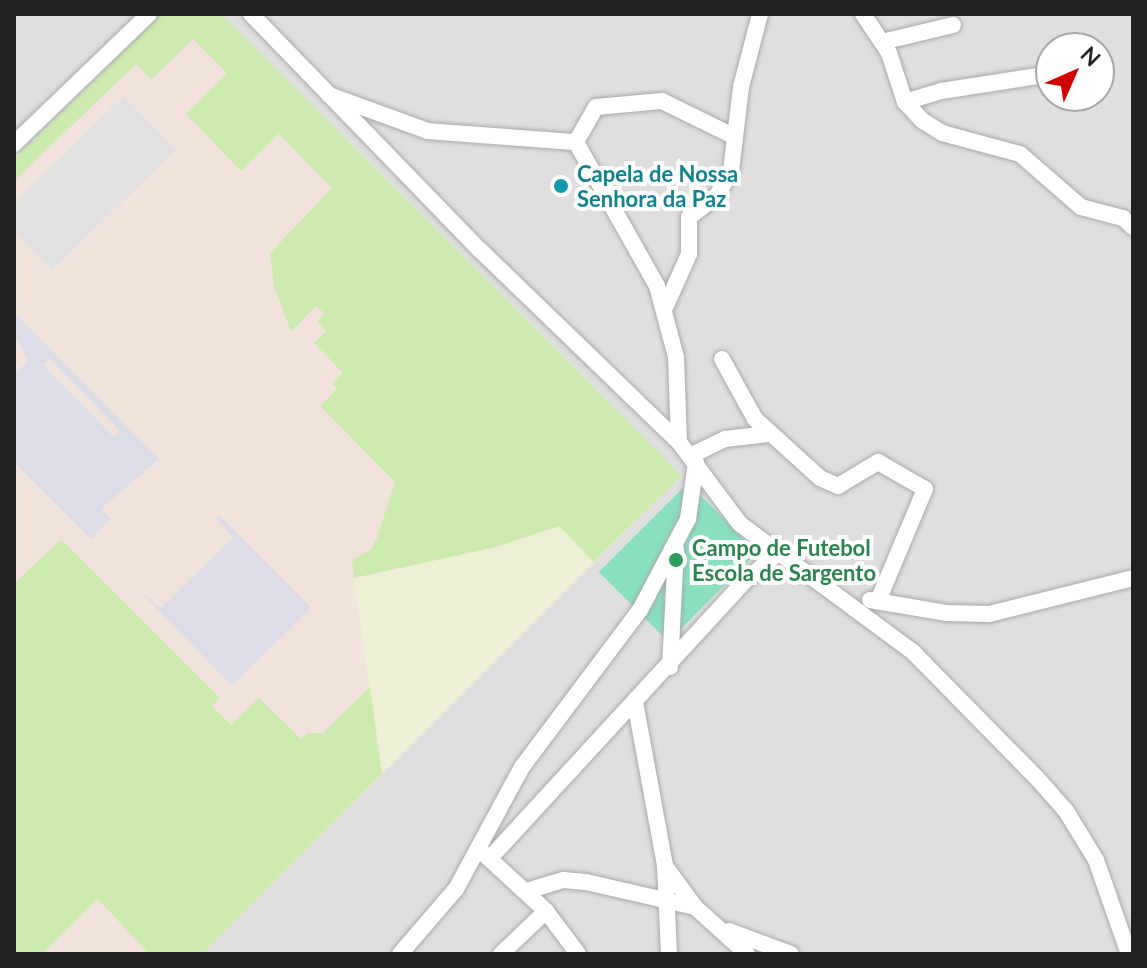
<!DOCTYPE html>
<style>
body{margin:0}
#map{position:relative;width:1147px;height:968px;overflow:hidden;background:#f2efe9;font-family:Lato,sans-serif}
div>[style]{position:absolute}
.residential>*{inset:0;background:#e0dfdf}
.military>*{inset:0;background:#f3e3dd}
.farmland>*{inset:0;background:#eef0d5}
.grass>*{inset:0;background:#cdebb0}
.pitch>*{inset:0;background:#88e0be;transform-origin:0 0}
.parking>*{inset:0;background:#e2e2e2}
.plaza>*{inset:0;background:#dddde8}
.roads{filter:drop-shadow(0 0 2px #a9a9a9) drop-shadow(0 0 2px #a9a9a9)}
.minor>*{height:16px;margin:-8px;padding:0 8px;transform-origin:8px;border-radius:8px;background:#fff}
.dots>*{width:22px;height:22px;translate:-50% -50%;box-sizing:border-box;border:4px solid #fff;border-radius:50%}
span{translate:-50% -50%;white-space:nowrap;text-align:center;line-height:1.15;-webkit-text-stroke:8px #fff;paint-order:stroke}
.culture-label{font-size:22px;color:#0d838f;font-weight:700}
.left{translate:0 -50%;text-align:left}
.leisure-label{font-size:22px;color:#27864d;font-weight:700}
.frame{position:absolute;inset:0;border:16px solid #222;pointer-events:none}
.north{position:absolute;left:1035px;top:32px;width:80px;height:80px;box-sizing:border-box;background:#fff;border:2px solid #a7a7a7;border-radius:50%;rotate:45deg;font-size:22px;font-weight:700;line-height:32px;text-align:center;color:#222}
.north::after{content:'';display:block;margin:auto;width:28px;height:36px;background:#d40000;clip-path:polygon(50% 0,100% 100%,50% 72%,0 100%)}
</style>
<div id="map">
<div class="residential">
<div style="clip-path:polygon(evenodd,14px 14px,1133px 14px,1133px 954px,14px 954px,14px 14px,1051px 48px,1099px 48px,1099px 96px,1051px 96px,1051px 48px)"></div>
</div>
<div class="military">
<div style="clip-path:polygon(160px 14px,221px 14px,682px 476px,202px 954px,14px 954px,14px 159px)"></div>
</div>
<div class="farmland">
<div style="clip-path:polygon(559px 526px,594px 562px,382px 774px,354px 578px,496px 547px)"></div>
</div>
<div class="grass">
<div style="clip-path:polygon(160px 14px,221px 14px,682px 476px,594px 562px,559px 526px,496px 547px,354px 578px,352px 560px,370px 550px,377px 538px,395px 482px,320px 406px,337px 389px,332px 383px,343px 373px,314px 343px,326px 331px,317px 321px,324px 313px,316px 306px,291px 332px,274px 286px,270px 253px,332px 188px,279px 134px,241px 171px,186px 114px,227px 73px,193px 39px,151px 80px,136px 64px,14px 181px,14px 159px)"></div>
<div style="clip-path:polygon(61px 539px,220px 698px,212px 706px,231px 725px,259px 698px,301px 739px,308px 733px,323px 733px,370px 687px,382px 774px,202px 954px,149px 954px,98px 899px,42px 954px,14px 954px,14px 584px)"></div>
</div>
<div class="pitch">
<div style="left:688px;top:483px;width:98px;height:126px;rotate:45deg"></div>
</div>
<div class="parking">
<div style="clip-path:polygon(124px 96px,176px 150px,52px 270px,14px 231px,14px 203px)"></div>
</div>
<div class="plaza">
<div style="clip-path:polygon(evenodd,14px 312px,159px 459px,101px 509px,111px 519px,91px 539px,14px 462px,14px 375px,28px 361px,14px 333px,14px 312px,49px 359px,120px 431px,114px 437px,43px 365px,49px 359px)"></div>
<div style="clip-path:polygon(214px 516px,221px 517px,311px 608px,232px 686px,140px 591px,161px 608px,233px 537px)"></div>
</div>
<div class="roads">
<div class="minor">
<div style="left:251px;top:14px;width:329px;rotate:45.9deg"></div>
<div style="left:480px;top:250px;width:277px;rotate:44deg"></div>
<div style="left:679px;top:442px;width:102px;rotate:53.4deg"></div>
<div style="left:740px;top:524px;width:215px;rotate:36.5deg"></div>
<div style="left:913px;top:652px;width:175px;rotate:45.5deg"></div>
<div style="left:1036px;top:777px;width:45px;rotate:48.6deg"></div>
<div style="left:1066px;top:811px;width:57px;rotate:58.5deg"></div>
<div style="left:1096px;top:860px;width:100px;rotate:70.7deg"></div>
<div style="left:863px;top:14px;width:47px;rotate:56.3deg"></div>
<div style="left:889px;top:53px;width:52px;rotate:71.9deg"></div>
<div style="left:905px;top:102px;width:26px;rotate:47deg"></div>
<div style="left:923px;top:121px;width:22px;rotate:32deg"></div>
<div style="left:942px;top:133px;width:81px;rotate:15.1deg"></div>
<div style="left:1020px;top:154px;width:81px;rotate:41deg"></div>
<div style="left:1081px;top:207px;width:43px;rotate:14.7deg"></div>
<div style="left:1123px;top:218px;width:13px;rotate:42deg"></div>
<div style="left:882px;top:42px;width:73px;rotate:-13.5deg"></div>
<div style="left:329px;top:95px;width:105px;rotate:20deg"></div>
<div style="left:428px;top:131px;width:148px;rotate:4.3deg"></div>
<div style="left:905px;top:102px;width:38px;rotate:-17deg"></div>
<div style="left:941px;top:91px;width:111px;rotate:-8.8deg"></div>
<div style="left:14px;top:144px;width:187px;rotate:-43.9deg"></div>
<div style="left:664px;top:310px;width:61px;rotate:-65.9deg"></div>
<div style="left:689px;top:254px;width:37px;rotate:-90deg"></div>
<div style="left:689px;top:217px;width:34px;rotate:-37deg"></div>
<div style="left:716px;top:197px;width:30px;rotate:-60deg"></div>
<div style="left:731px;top:171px;width:85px;rotate:-83.2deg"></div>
<div style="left:741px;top:87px;width:75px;rotate:-75.4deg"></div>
<div style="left:722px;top:359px;width:68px;rotate:61.2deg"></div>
<div style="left:755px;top:419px;width:88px;rotate:42.2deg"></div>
<div style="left:820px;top:478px;width:20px;rotate:24deg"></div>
<div style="left:838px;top:486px;width:47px;rotate:-31deg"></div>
<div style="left:878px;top:462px;width:54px;rotate:29.9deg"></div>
<div style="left:925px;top:489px;width:121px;rotate:112.8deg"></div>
<div style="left:679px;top:442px;width:85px;rotate:-92deg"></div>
<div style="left:676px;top:357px;width:73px;rotate:-105deg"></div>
<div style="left:657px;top:286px;width:165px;rotate:-119.4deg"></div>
<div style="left:576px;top:142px;width:40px;rotate:-60.3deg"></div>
<div style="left:596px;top:107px;width:66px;rotate:-5.2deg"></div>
<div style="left:662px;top:101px;width:79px;rotate:26.2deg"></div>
<div style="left:690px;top:456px;width:39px;rotate:-26deg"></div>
<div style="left:725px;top:439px;width:43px;rotate:-6.6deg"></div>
<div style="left:870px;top:600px;width:77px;rotate:9.7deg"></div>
<div style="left:946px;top:613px;width:43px;rotate:1.3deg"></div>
<div style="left:989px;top:614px;width:148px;rotate:-14deg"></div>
<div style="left:670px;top:667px;width:118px;rotate:-87.1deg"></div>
<div style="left:635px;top:702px;width:167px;rotate:79.6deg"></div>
<div style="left:665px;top:866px;width:51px;rotate:53.8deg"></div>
<div style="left:695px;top:907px;width:70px;rotate:42.1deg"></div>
<div style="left:482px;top:852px;width:87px;rotate:42.7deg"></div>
<div style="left:546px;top:911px;width:54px;rotate:53.3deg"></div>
<div style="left:491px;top:857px;width:377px;rotate:-47.4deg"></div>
<div style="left:746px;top:580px;width:42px;rotate:-40.2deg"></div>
<div style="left:665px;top:866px;width:88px;rotate:87.4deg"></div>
<div style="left:527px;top:891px;width:38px;rotate:-17deg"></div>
<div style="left:563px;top:880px;width:23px;rotate:5deg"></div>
<div style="left:586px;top:882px;width:112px;rotate:12.9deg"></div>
<div style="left:729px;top:931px;width:66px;rotate:20.4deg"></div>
<div style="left:400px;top:954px;width:86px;rotate:-49.3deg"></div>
<div style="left:456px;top:889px;width:139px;rotate:-61.6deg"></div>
<div style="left:522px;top:767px;width:196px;rotate:-53.1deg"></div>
<div style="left:640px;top:610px;width:103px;rotate:-62.2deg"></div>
<div style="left:688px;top:519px;width:57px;rotate:-81.9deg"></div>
<div style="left:501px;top:954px;width:62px;rotate:-43.7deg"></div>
</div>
</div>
<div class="dots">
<div style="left:561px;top:186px;background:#0f9aa8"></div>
<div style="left:676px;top:560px;background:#2e9e5b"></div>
</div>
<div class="culture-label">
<span class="left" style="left:577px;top:186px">Capela de Nossa<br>Senhora da Paz</span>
</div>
<div class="leisure-label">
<span class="left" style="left:692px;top:560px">Campo de Futebol<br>Escola de Sargento</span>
</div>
<div class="frame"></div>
<div class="north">N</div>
</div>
